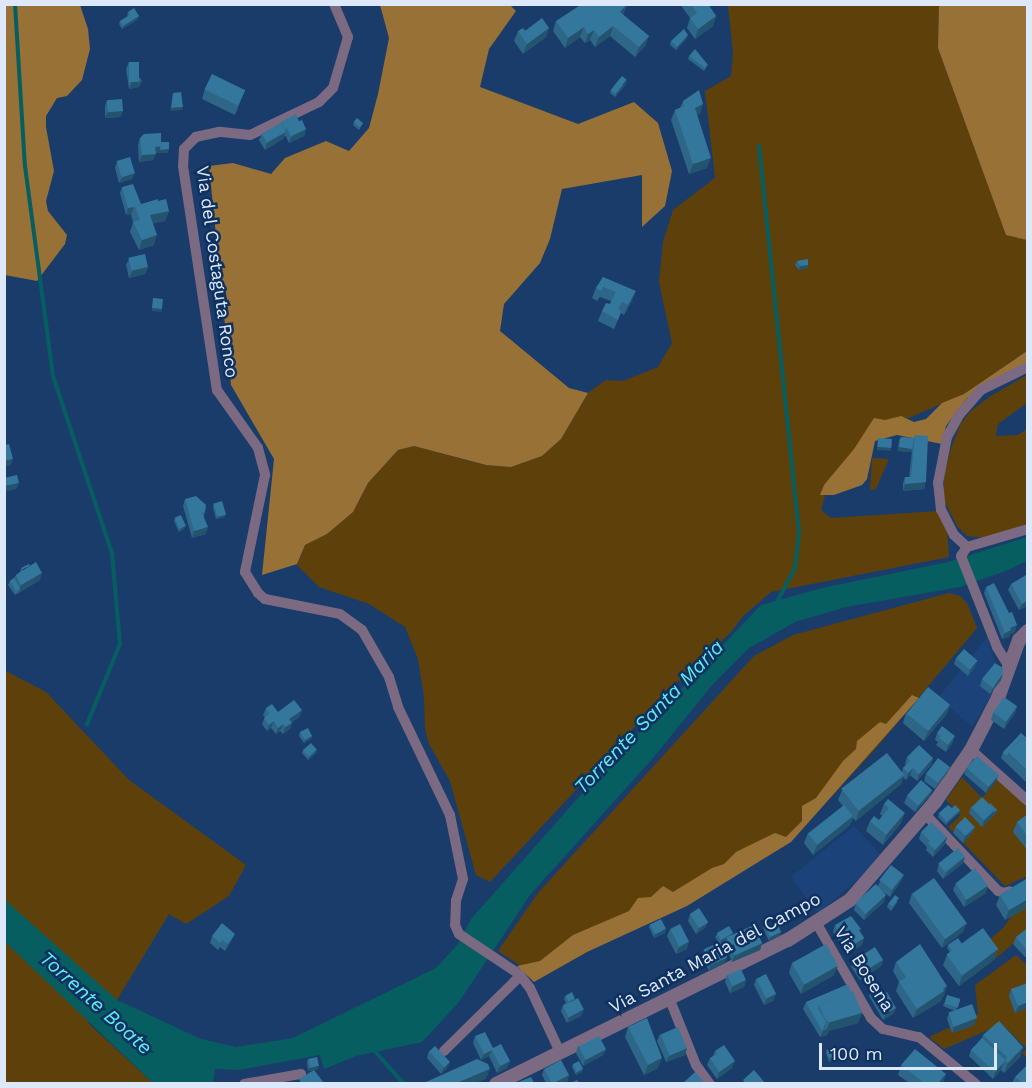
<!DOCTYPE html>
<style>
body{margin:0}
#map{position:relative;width:1032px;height:1088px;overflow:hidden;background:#1a3c6b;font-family:"Work Sans",sans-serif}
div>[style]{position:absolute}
.built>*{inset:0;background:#1c4379}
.green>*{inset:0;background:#5e410a}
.forest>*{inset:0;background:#977136}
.water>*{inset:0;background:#075e60}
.stream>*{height:4px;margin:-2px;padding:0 2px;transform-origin:2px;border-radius:2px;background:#075e60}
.minor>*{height:10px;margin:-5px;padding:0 5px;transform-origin:5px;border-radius:5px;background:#7b6a81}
.tertiary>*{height:14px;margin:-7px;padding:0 7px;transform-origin:7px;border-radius:7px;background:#7b6a81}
.wall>*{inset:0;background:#2d6687}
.shaded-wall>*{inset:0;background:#24536e;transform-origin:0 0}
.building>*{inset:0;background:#34779d;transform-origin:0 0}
span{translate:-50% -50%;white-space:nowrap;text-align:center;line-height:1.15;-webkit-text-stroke:5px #0f315f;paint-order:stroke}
.street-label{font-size:18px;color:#dde9fb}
.water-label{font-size:20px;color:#5eebee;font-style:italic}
.frame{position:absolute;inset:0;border:6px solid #dde9fb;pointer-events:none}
.scale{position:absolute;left:819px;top:1043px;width:178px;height:27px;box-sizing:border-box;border:3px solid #dde9fb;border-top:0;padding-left:8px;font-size:18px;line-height:21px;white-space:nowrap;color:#dde9fb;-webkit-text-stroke:4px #0f315f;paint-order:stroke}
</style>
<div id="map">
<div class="built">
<div style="clip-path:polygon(987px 637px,1001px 680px,972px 726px,938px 698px)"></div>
<div style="clip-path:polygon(854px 826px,881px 855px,862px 876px,818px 913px,791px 877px)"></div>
</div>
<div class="green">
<div style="clip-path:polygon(728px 5px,939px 5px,938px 48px,1006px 234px,1027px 240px,1027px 351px,964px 394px,870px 435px,826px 492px,821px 510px,831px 518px,938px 511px,947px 528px,949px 557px,771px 592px,743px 616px,731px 632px,668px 691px,490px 882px,476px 875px,450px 781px,429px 744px,425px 729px,424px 697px,418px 659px,405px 627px,369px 604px,319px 587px,297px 565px,305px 545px,327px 534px,353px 512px,368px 483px,398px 450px,414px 446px,485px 465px,511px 467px,542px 456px,561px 439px,588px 393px,606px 380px,623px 381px,658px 367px,672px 343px,659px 282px,663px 242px,673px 210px,715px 178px,705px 91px,731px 76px,733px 53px)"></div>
<div style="clip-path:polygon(1027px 375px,1027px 403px,998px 424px,996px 436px,1018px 435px,1027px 429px,1027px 524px,986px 538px,967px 536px,957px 526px,944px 500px,944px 477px,950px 451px,961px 423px,971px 411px,989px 397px)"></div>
<div style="clip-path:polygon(872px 458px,889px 459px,876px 489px,870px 490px)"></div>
<div style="clip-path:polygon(949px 593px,960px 596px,967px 603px,977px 628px,877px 747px,798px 833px,551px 962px,524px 968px,498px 951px,538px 893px,754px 656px,793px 635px)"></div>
<div style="clip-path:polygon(4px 670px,46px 692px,129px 780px,246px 865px,229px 896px,186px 924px,169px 914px,117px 1000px,88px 1023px,153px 1083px,5px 1083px)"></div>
<div style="clip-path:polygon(962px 777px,982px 798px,999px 778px,1027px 805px,1027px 881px,1025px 877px,1005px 886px,948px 827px,961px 815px,946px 800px)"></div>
<div style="clip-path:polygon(1027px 894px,1027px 932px,995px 959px,984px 945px,1004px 927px)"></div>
<div style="clip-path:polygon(1016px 955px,1027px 965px,1027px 1058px,1022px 1053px,1027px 1049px,1002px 1024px,944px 1049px,929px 1037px,978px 1014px,975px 985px)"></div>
</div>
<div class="forest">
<div style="clip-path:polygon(4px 5px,80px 5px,88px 29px,90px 49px,82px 80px,67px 96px,57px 98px,46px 116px,46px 127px,54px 171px,46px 201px,48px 211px,67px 235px,65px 244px,37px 281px,5px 275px)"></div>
<div style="clip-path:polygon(510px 5px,516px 11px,489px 49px,480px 87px,578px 124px,634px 102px,658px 123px,672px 171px,665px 206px,642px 227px,642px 175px,562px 189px,550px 239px,540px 263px,504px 304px,500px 331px,569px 388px,588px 393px,561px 439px,542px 456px,511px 467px,486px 465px,414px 446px,398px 450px,368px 483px,353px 512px,327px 534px,305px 545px,297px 564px,262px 575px,274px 459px,231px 385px,209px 166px,233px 163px,271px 174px,285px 158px,326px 141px,349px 151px,369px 128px,378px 94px,389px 38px,380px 5px)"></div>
<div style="clip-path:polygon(939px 5px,1027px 5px,1027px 240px,1006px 235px,938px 48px)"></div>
<div style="clip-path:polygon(1027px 351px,1027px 364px,967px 398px,946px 426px,942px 444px,897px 435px,875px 441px,867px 479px,862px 485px,834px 495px,820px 495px,824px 485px,854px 449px,874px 418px,885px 420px,901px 416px,914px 422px,926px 419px,942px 403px,964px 394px)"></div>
<div style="clip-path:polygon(912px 695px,919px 698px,791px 842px,687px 906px,587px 952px,534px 982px,517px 966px,540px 961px,573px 935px,629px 911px,638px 898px,651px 897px,663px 886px,673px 892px,712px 868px,724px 864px,736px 852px,775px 833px,786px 837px,802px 821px,802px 806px,816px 798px,843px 761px,856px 749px,857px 741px,880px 722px,886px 724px)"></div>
</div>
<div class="water">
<div style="clip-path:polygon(1027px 537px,1027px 561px,1003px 572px,960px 587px,846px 607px,795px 622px,749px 648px,713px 684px,653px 758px,530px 895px,459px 1002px,422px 1042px,356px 1056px,324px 1069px,320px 1055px,239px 1070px,215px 1069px,213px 1083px,153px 1083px,5px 942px,4px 899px,117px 1000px,201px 1039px,236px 1047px,293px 1038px,436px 968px,458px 944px,471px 919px,593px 781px,761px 605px,822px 588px,948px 562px)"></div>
</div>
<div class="stream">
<div style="left:15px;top:4px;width:162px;rotate:86.5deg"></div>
<div style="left:25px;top:166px;width:212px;rotate:82.4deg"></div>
<div style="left:53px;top:376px;width:187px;rotate:71.6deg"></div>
<div style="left:112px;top:553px;width:91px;rotate:85deg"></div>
<div style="left:120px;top:644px;width:87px;rotate:112.4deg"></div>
<div style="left:759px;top:146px;width:387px;rotate:84.1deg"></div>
<div style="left:799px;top:531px;width:37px;rotate:96deg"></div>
<div style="left:795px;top:568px;width:40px;rotate:118deg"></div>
<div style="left:372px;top:1048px;width:48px;rotate:48.4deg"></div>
</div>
<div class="minor">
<div style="left:334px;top:4px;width:36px;rotate:67deg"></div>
<div style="left:348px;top:37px;width:53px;rotate:106.4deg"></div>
<div style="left:333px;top:88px;width:20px;rotate:135deg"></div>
<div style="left:319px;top:102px;width:76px;rotate:154.4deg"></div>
<div style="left:250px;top:135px;width:31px;rotate:-174deg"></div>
<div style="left:219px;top:132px;width:24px;rotate:168deg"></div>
<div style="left:196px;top:137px;width:17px;rotate:135deg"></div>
<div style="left:184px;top:149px;width:17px;rotate:93deg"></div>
<div style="left:183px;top:166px;width:227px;rotate:81.4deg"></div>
<div style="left:217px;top:390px;width:71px;rotate:54.7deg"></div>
<div style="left:258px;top:448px;width:28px;rotate:75deg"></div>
<div style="left:265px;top:475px;width:99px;rotate:101.7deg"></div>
<div style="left:245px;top:572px;width:25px;rotate:58deg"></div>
<div style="left:258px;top:593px;width:9px;rotate:41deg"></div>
<div style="left:265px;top:599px;width:76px;rotate:11.3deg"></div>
<div style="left:340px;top:614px;width:27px;rotate:36deg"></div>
<div style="left:362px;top:630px;width:54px;rotate:60.1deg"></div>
<div style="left:389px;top:677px;width:31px;rotate:73deg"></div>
<div style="left:398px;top:707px;width:120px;rotate:64.3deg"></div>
<div style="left:450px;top:815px;width:65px;rotate:78.5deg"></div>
<div style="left:463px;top:879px;width:23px;rotate:108deg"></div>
<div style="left:456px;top:901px;width:24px;rotate:92deg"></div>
<div style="left:455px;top:925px;width:10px;rotate:66deg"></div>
<div style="left:459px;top:934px;width:72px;rotate:33.7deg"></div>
<div style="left:519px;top:974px;width:18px;rotate:52deg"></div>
<div style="left:530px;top:988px;width:71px;rotate:64.9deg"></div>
<div style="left:967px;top:547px;width:18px;rotate:-137deg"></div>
<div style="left:954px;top:535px;width:28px;rotate:-117deg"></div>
<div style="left:941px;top:510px;width:27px;rotate:-96deg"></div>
<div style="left:938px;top:483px;width:47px;rotate:-78.9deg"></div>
<div style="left:947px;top:437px;width:26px;rotate:-61deg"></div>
<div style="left:960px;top:414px;width:32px;rotate:-49deg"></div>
<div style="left:981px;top:390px;width:52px;rotate:-26.1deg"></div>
<div style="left:1010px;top:668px;width:25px;rotate:-122deg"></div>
<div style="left:997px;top:647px;width:98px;rotate:-111.6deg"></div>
<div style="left:961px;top:556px;width:11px;rotate:-56deg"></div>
<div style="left:967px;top:547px;width:64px;rotate:-16.4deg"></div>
<div style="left:971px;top:750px;width:76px;rotate:41.8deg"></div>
<div style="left:925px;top:814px;width:106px;rotate:46.5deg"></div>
<div style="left:998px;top:891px;width:6px;rotate:18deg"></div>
<div style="left:1004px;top:893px;width:6px;rotate:-18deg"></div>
<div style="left:817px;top:924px;width:108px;rotate:60.1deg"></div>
<div style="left:871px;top:1018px;width:16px;rotate:43deg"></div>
<div style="left:883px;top:1029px;width:37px;rotate:13deg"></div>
<div style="left:919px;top:1037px;width:74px;rotate:39.5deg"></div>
<div style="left:670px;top:1000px;width:70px;rotate:68.2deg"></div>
<div style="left:696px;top:1065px;width:24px;rotate:54deg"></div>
<div style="left:444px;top:1051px;width:107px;rotate:-44.6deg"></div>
<div style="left:244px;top:1084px;width:58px;rotate:-10deg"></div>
</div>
<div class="tertiary">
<div style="left:496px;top:1084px;width:326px;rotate:-26.3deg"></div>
<div style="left:788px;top:940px;width:74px;rotate:-32.8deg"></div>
<div style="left:850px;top:900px;width:130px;rotate:-49.1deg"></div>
<div style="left:935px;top:802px;width:63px;rotate:-55.3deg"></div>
<div style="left:971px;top:750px;width:59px;rotate:-62.6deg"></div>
<div style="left:998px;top:698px;width:62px;rotate:-70.1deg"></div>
<div style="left:1019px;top:640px;width:13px;rotate:-45deg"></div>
</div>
<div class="wall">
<div style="clip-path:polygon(680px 4px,708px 4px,716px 16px,713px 26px,695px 39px,687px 28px,690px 18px)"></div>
<div style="clip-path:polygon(627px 5px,623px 15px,649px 36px,645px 46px,635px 57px,610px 36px,595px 47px,590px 40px,585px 43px,580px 37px,565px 48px,553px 31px,556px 21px)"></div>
<div style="clip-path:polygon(128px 12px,139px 16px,137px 20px,122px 29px,119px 24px,120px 21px,128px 16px,127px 15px)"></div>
<div style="clip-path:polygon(549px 28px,546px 37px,523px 54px,514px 41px,518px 31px)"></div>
<div style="clip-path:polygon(687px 38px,676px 50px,670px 45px,671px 41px)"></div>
<div style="clip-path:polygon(689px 56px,706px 68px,704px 71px,688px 59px)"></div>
<div style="clip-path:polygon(129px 62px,142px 81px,139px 87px,129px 89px,126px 69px)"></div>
<div style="clip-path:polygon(626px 84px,615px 97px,610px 93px,611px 90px)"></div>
<div style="clip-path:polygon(205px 89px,245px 90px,235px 115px,202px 99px)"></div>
<div style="clip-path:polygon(107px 100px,123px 111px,120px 117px,105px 118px,105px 106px)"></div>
<div style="clip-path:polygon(683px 101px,700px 114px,697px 115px,707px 168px,689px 174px,671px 120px,675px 110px,680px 108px)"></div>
<div style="clip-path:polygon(299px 121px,306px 129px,304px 136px,289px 143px,285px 135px,283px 139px,265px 150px,259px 140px,262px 134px,281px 123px,281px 122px)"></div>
<div style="clip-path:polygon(354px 122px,363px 123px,359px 130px,353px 125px)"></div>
<div style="clip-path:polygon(140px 138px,161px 142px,168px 153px,156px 153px,153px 160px,139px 162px,138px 145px)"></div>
<div style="clip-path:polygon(117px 162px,132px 179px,119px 183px,115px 168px)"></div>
<div style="clip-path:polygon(122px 187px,141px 204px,158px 201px,169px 211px,165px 221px,153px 223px,154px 245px,139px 250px,130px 232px,133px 222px,131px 215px,131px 214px,126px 215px,120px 193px)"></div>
<div style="clip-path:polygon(129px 259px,148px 267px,145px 274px,129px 278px,126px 265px)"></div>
<div style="clip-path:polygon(797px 261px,808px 265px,807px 268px,799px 270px,795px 265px)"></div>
<div style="clip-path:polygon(603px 277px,632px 301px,624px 315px,621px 313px,614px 329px,598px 321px,602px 311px,610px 304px,611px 301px,600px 297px,597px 301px,592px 298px,596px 288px)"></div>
<div style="clip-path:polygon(915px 435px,924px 489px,903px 491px,903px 483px,905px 477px,909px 477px,912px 451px,911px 452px,898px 451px,899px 440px,901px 437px,914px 438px)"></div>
<div style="clip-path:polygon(185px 499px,205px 512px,204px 517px,206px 534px,192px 538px,183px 506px)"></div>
<div style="clip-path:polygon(214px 504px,225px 517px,216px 519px,213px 507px)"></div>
<div style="clip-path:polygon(175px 518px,184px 529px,179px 532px,174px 521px)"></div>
<div style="clip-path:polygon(21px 569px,40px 580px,15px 595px,8px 585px,10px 581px,14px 578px,16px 575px,20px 572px)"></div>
<div style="clip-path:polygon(1011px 584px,1028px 606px,1019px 610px,1008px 590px)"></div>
<div style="clip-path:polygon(986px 587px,1015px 632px,1010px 634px,1009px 637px,1002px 639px,984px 593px)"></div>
<div style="clip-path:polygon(1028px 638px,1028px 648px,1025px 645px)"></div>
<div style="clip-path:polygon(956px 658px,975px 667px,968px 676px,954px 664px)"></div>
<div style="clip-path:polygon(982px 679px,1001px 680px,990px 694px,980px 686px)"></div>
<div style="clip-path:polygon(950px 705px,946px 715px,924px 741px,903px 723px,906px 713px)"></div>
<div style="clip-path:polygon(1017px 706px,1015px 713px,1004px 729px,991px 720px,993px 713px)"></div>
<div style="clip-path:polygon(266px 708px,278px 712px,302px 710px,299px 717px,292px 722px,290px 729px,283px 734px,280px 731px,276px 734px,271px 728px,267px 731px,262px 724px,265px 717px,263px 715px)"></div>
<div style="clip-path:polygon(300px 732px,312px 736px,311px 739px,304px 743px,299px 736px)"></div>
<div style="clip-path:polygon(937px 733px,953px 742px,946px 752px,936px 745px,938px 742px,935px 740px)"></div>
<div style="clip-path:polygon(1028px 739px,1028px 784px,1001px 758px,1003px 752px)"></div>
<div style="clip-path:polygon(303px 750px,316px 753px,308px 760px,302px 753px)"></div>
<div style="clip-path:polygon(907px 757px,933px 758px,931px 765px,917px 781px,910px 775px,906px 780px,903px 777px,901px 784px,856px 821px,853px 818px,849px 826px,813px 855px,804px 843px,808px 833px,843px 806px,838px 800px,842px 790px,902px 772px,903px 768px,906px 765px,905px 764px)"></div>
<div style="clip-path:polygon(950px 767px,947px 773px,935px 789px,924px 781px,926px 774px)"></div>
<div style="clip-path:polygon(966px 768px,996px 781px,986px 793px,964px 774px)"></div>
<div style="clip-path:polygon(932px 790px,930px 796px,915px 812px,904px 803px,907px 796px)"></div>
<div style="clip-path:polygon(888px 799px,901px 823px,883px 845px,866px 831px,870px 821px,879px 820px,882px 816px,880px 814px,884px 804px)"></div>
<div style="clip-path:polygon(989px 804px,997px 810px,996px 813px,982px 827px,969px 813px,971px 807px)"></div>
<div style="clip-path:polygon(952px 808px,960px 810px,959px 813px,946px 825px,938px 817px,939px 813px)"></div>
<div style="clip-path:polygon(1028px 814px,1028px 851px,1013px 832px,1017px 822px)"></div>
<div style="clip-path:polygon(956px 826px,975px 827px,972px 833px,963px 843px,953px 833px)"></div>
<div style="clip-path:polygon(921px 832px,947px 837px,945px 844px,933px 857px,926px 850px,927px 847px,919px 839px)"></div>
<div style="clip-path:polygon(965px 857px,963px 863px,943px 879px,937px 871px,939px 864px)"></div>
<div style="clip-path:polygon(904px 875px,901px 881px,890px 897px,883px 892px,884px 902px,864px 920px,854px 910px,856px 903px,878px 886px,880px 881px)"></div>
<div style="clip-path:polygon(1028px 878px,1028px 907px,1005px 920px,996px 905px,1000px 895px)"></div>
<div style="clip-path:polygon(956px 883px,986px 893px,964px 907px,953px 890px)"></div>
<div style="clip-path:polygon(912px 893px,963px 932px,942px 948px,909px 903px)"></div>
<div style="clip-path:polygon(898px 901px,891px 911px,887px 907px,888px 904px)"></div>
<div style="clip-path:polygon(690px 914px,708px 922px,705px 928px,696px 934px,688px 921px)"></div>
<div style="clip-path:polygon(650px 924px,665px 933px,654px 938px,649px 927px)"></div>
<div style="clip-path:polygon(764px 925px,781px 932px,780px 935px,769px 941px,763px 928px)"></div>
<div style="clip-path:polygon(835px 925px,860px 932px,864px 938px,862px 945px,847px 954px,833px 932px)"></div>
<div style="clip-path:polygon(1028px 928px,1028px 955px,1025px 957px,1013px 944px,1016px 937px)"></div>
<div style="clip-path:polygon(670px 929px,687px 949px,676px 954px,667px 936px)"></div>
<div style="clip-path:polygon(733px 933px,732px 935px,762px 943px,760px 950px,732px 962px,725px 944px,726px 940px,721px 943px,725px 963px,709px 971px,702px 956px,704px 950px,719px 943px,715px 937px,717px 934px)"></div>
<div style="clip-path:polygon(212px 936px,232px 940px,225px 951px,220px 947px,218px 950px,210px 943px)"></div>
<div style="clip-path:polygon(962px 944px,995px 959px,959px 986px,943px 965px,947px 955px,950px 952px,947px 948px,948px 945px)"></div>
<div style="clip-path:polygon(854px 960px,883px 960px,881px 966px,860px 980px,851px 967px)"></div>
<div style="clip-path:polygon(896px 962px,944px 996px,942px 997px,941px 1001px,913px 1018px,896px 991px,899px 982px,893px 971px)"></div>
<div style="clip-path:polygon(792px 963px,834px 975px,801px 994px,789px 973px)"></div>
<div style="clip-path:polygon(727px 975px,746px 980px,744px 987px,730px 993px,725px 982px)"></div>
<div style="clip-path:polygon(756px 979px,776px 994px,773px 1001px,764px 1005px,754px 985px)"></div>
<div style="clip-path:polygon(1028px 984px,1028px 1008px,1015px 1013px,1009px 996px,1011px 989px)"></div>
<div style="clip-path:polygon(851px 992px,862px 1013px,858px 1023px,829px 1031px,827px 1035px,820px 1037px,803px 1009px,806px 1002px)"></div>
<div style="clip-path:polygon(871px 993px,884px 994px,896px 1008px,893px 1014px,883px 1020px,869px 996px)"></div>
<div style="clip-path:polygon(565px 996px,581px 1016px,567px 1023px,561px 1011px,563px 1005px,566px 1003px,564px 999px)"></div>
<div style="clip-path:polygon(960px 999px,956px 1010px,974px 1025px,952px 1033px,947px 1019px,949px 1013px,955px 1011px,943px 1006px,944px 1003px)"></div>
<div style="clip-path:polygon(628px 1027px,658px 1068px,644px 1075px,625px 1037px)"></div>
<div style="clip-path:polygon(660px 1034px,687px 1048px,685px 1055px,666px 1062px,657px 1041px)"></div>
<div style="clip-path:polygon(983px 1035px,1023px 1047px,1020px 1057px,1004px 1073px,1001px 1070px,993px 1079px,969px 1056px,971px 1050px,982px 1038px)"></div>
<div style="clip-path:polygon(475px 1036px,493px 1048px,510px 1061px,507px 1068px,497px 1073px,489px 1056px,481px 1060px,473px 1043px)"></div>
<div style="clip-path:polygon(578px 1046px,606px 1049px,603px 1055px,583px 1066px,576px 1053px)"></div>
<div style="clip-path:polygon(827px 1050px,838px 1056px,836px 1059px,829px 1062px,826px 1053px)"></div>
<div style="clip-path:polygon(429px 1051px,447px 1068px,441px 1074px,427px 1058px)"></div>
<div style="clip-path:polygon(715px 1051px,732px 1068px,717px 1079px,707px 1065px,710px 1058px,713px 1056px)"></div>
<div style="clip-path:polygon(308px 1059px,318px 1069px,308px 1071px,307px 1062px)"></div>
<div style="clip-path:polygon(573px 1064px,582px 1072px,576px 1075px,572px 1067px)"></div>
<div style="clip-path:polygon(901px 1065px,943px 1083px,909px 1083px,898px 1075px)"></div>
<div style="clip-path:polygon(544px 1069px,569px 1075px,567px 1082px,563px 1083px,546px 1083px,542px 1075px)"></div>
<div style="clip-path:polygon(1015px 1077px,1028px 1083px,1012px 1083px)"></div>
</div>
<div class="shaded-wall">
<div style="clip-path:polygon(627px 5px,623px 15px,620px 12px)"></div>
<div style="clip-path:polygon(139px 16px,137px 20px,122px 29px,123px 26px)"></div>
<div style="clip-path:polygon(716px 16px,713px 26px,695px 39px,698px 29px)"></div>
<div style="clip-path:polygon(613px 26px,610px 36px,595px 47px,599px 37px)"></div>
<div style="clip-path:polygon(584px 27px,580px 37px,565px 48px,568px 38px)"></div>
<div style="clip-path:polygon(549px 28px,546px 37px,523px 54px,527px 44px)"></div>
<div style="clip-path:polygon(594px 30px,590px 40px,585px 43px,588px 34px)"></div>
<div style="clip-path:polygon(688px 35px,687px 38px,676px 50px,677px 47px)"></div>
<div style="clip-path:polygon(649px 36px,645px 46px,635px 57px,639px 47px)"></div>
<div style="clip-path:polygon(627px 80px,626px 84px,615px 97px,616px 94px)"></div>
<div style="clip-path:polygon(142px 81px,139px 87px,129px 89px,132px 82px)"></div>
<div style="clip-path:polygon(703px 104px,700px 114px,691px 118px,695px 108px)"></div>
<div style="clip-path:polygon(183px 107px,182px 110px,170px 111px,171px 108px)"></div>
<div style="clip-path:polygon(108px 111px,123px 111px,120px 117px,105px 118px)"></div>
<div style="clip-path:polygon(306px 129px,304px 136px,289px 143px,291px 137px)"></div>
<div style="clip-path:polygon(286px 132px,283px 139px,265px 150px,267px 143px)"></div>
<div style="clip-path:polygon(161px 146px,169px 149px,168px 153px,153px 153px,155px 147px)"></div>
<div style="clip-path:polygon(156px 154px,153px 160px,139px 162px,142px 155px)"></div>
<div style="clip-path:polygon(711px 158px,707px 168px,689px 174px,693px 164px)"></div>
<div style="clip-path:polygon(135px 173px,132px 179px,119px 183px,122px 177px)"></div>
<div style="clip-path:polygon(134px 207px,131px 214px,126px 215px,128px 208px)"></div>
<div style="clip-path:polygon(169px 211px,165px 221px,147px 225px,150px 215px)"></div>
<div style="clip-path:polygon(157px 235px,154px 245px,139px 250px,142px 240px)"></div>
<div style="clip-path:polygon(808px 265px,807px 268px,799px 270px,800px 266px)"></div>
<div style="clip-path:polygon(148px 267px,145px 274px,129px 278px,132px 271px)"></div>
<div style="clip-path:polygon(636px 291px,632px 301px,624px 315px,628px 305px)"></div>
<div style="left:152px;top:308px;width:10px;height:3px;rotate:6deg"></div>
<div style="left:877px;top:447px;width:14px;height:3px;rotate:4deg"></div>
<div style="clip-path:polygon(899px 447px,912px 449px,911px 452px,898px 451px)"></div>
<div style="clip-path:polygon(13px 459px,11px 465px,4px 467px,4px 461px)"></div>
<div style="clip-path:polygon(926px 482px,924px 489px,903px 491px,905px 484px)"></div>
<div style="clip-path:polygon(19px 483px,16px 489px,4px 492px,4px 486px)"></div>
<div style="clip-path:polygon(226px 514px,225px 517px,216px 519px,218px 516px)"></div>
<div style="clip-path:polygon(186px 526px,184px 529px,179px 532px,180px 529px)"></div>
<div style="clip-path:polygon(208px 527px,206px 534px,192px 538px,194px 531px)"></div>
<div style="clip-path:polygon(42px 573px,40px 580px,19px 592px,21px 585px)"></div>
<div style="clip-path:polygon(1028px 600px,1028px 606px,1019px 610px,1022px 604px)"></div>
<div style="clip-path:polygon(1017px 625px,1015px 632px,1010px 634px,1009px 637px,1002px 639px,1005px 633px,1010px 628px)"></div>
<div style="clip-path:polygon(978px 661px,975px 667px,968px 676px,970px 670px)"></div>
<div style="clip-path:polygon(1003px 673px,1001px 680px,990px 694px,993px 688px)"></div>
<div style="clip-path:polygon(950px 705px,946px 715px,924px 741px,928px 731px)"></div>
<div style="clip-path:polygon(1017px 706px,1015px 713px,1004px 729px,1006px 722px)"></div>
<div style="clip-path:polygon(302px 710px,299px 717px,287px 726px,289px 719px)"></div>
<div style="clip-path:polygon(274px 721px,271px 728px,267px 731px,269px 725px)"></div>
<div style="clip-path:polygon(292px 723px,290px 729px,283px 734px,285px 727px)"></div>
<div style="clip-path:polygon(283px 724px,280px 731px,276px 734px,278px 728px)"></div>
<div style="clip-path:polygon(312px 736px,311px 739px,304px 743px,305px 740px)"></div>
<div style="clip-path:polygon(955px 736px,953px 742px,946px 752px,948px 745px)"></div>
<div style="clip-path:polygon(317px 750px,316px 753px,308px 760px,309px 757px)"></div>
<div style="clip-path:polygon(933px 758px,931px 765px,917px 781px,919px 774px)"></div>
<div style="clip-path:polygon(950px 767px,947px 773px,935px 789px,938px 783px)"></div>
<div style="clip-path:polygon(913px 768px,910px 775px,906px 780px,908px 773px)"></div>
<div style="clip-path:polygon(904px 775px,901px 784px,856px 821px,859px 811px)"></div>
<div style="clip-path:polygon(999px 775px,996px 781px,986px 793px,988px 787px)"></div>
<div style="clip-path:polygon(932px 790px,930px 796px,915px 812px,918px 806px)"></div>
<div style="clip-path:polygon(960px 810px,959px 813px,946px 825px,947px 822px)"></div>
<div style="clip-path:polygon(995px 810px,997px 810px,996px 813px,982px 827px,984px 820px)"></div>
<div style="clip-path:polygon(905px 813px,901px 823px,883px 845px,886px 835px)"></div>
<div style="clip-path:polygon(853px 816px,849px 826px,813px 855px,817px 845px)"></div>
<div style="clip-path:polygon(975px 827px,972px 833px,963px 843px,965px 836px)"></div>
<div style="clip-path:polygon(947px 837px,945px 844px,933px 857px,935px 850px)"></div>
<div style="clip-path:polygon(965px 857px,963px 863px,943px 879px,946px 873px)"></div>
<div style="clip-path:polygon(904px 875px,901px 881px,890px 897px,892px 890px)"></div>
<div style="clip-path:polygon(988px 886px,986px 893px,964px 907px,966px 900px)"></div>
<div style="clip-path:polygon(886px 895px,884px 902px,864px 920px,866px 914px)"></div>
<div style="clip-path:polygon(1028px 899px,1028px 907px,1005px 920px,1009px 910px)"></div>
<div style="clip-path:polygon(708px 922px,705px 928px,696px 934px,699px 928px)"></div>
<div style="clip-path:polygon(967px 923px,963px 932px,942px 948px,945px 938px)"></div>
<div style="clip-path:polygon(666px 929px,665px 933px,654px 938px,655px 934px)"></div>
<div style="clip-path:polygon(781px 932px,780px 935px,769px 941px,770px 937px)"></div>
<div style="clip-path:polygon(733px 933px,732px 936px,727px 938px,726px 940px,720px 944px,721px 940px)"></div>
<div style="clip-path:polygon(235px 934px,232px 940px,225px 951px,228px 944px)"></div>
<div style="clip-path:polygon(864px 938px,862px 945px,847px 954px,849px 948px)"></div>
<div style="clip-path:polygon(689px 942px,687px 949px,676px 954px,679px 947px)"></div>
<div style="clip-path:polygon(762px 943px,760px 950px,732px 962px,735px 955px)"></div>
<div style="clip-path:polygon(998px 949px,995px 959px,959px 986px,962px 976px)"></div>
<div style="clip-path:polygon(727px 957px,725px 963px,709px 971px,711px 964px)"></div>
<div style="clip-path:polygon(883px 960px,881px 966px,860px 980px,862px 973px)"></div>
<div style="clip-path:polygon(838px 966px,834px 975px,801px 994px,804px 984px)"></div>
<div style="clip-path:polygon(746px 980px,744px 987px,730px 993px,732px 987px)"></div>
<div style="clip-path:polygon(947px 986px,944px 996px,942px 997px,941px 1001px,913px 1018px,917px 1009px)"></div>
<div style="clip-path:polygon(776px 994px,773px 1001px,764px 1005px,766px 999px)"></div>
<div style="clip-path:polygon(1028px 1002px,1028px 1008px,1015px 1013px,1018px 1006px)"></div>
<div style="clip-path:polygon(896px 1008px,893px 1014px,883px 1020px,886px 1014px)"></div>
<div style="clip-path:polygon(584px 1010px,581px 1016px,567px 1023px,569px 1017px)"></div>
<div style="clip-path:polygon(862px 1013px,858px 1023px,829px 1031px,827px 1035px,820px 1037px,823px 1031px,827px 1029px,830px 1022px)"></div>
<div style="clip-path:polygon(977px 1018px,974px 1025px,952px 1033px,954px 1027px)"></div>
<div style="clip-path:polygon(1023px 1047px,1020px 1057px,1004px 1073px,1008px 1063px)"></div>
<div style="clip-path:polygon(687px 1048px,685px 1055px,666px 1062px,669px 1056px)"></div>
<div style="clip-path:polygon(606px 1049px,603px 1055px,583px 1066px,585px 1060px)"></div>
<div style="clip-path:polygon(492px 1050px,489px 1056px,481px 1060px,484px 1054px)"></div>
<div style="clip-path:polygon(838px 1056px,836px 1059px,829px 1062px,830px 1058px)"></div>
<div style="clip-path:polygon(662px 1058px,658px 1068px,644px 1075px,648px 1065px)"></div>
<div style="clip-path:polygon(510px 1061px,507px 1068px,497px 1073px,500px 1066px)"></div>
<div style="clip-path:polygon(735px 1061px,732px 1068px,717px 1079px,719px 1072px)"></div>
<div style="clip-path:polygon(450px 1062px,447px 1068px,441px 1074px,444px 1067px)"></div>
<div style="clip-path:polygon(1003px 1063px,1001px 1070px,993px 1079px,995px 1072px)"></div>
<div style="clip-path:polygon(319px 1066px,318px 1069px,308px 1071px,309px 1068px)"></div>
<div style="clip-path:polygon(490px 1069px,486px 1079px,475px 1083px,457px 1083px)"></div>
<div style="clip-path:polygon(583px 1069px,582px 1072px,576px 1075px,577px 1072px)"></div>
<div style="clip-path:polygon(946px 1074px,943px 1083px,938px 1083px)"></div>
<div style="clip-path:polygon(569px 1075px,567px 1082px,563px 1083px,551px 1083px,551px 1082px)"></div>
</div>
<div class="building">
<div style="clip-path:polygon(582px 4px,626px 4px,620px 12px,649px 36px,639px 47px,613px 26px,599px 37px,594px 30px,588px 34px,584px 27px,568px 38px,556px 21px)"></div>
<div style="clip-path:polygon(691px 4px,708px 4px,716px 16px,698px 29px,690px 18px,697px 13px)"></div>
<div style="clip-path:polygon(134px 8px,139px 16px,123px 26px,120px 21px,130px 15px,128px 12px)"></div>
<div style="clip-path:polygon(542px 18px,549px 28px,527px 44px,518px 31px,523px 28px,525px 31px)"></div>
<div style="clip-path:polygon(684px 29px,688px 35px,677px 47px,671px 41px)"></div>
<div style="clip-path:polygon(695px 49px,708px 65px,705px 68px,689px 56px)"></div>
<div style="left:129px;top:62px;width:10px;height:20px"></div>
<div style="left:212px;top:74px;width:37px;height:17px;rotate:26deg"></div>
<div style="left:622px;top:76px;width:6px;height:18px;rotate:39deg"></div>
<div style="clip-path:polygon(699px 90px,703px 104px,695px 108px,711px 158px,693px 164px,675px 110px,684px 106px,683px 101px)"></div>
<div style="clip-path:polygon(181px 92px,183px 107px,171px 108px,173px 93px)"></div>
<div style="left:122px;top:99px;width:12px;height:15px;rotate:85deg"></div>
<div style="clip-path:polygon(296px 114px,299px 121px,287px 127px,285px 130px,281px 122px)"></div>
<div style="left:357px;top:118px;width:8px;height:5px;rotate:40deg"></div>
<div style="left:302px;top:120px;width:10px;height:17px;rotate:66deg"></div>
<div style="left:281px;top:123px;width:10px;height:22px;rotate:61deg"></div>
<div style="clip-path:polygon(161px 133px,161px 146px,155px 147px,156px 154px,142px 155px,140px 138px,144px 134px)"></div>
<div style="clip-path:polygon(161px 142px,169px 142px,169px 149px,160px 150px)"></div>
<div style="left:130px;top:157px;width:17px;height:14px;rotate:73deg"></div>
<div style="clip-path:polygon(133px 184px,141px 204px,135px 206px,134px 207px,128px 208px,122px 187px)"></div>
<div style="clip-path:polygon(158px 199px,158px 201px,166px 199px,169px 211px,150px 215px,157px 235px,142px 240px,133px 222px,140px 220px,135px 206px)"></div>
<div style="left:145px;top:254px;width:13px;height:17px;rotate:77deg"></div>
<div style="clip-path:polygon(808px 259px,808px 265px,800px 266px,797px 261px)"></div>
<div style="clip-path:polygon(603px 277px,636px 291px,628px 305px,622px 302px,618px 309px,621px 311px,618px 320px,602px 311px,606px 303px,610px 304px,616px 292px,603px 287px,601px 291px,596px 288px)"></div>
<div style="left:153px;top:298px;width:10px;height:10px;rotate:6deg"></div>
<div style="clip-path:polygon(915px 435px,928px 436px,926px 482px,905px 484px,905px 477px,911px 477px)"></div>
<div style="clip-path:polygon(901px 437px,914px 438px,912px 449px,899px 447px)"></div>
<div style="left:878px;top:438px;width:14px;height:9px;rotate:4deg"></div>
<div style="clip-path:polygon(9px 444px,13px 459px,4px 461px,4px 445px)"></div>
<div style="clip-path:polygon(17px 475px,19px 483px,4px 486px,4px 478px)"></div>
<div style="clip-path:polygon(196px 496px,206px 505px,205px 512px,202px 513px,208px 527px,194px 531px,185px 499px)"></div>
<div style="left:222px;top:501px;width:14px;height:9px;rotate:73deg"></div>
<div style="left:181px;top:515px;width:12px;height:7px;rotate:66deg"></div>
<div style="clip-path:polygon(36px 562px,42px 573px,21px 585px,16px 575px)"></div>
<div style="left:29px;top:564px;width:2px;height:9px;rotate:63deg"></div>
<div style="clip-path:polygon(1026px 575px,1028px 578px,1028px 600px,1022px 604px,1011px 584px)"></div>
<div style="clip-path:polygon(14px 578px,20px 589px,16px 591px,10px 581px)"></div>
<div style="clip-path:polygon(994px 583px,1009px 613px,1012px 612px,1017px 625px,1010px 628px,1011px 630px,1005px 633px,986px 587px)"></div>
<div style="left:964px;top:649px;width:18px;height:12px;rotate:41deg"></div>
<div style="clip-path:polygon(995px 663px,1003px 668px,1003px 673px,993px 688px,982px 679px)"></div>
<div style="left:928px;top:687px;width:28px;height:34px;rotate:39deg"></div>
<div style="left:1004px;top:697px;width:16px;height:19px;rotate:35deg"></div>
<div style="clip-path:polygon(294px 700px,302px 710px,289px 719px,292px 723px,285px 727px,283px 724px,278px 728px,274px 721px,269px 725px,264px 718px,269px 714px,266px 708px,272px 704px,278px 712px)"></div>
<div style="clip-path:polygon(942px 726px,955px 736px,948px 745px,939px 738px,941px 736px,937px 733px)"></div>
<div style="clip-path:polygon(308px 728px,312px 736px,305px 740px,300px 732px)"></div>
<div style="clip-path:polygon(1021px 733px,1028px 739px,1028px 742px,1023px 738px,1008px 752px,1007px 756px,1003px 752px)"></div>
<div style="clip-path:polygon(1023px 738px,1028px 742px,1028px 771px,1008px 752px)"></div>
<div style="left:311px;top:743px;width:9px;height:11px;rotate:49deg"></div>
<div style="clip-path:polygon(919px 745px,933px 758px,919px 774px,913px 768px,908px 773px,903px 768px,910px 761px,907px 757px)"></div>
<div style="left:887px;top:753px;width:28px;height:58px;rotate:52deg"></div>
<div style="left:977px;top:756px;width:29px;height:16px;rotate:41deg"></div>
<div style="left:938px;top:758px;width:15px;height:20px;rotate:37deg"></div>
<div style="left:921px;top:780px;width:15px;height:21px;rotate:42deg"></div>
<div style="left:982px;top:797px;width:18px;height:15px;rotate:45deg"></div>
<div style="clip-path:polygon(888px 799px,905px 813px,886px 835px,870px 821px,874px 816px,879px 820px,889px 808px,884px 804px)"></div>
<div style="clip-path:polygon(990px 803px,997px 810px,993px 813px,995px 810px,989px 804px)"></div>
<div style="left:844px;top:805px;width:14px;height:46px;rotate:51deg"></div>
<div style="clip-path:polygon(948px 805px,952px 808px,955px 805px,960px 810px,947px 822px,939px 813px)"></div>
<div style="clip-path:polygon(1028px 814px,1028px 837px,1017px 822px)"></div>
<div style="left:965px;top:817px;width:14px;height:13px;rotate:45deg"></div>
<div style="clip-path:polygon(931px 822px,947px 837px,935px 850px,928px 843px,930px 841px,921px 832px)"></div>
<div style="left:958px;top:848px;width:11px;height:25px;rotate:52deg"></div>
<div style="left:891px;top:865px;width:16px;height:19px;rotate:38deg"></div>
<div style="clip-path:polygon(975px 868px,988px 886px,966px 900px,956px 883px)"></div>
<div style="left:934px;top:878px;width:56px;height:27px;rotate:54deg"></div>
<div style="clip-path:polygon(1028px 878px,1028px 899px,1009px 910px,1000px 895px)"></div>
<div style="left:876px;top:884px;width:15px;height:28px;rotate:48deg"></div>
<div style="left:895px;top:895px;width:5px;height:11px;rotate:37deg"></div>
<div style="left:699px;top:908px;width:17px;height:11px;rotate:57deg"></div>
<div style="clip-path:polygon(851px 916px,861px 929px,859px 930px,864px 938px,849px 948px,835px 925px)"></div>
<div style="left:661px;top:919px;width:11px;height:12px;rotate:63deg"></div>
<div style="clip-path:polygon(222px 923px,235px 934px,228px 944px,222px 940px,220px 943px,212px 936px)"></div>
<div style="clip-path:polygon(768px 923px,770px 927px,777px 923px,781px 932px,770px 937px,764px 925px)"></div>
<div style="left:680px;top:924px;width:20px;height:11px;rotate:63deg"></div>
<div style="left:754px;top:925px;width:20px;height:30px;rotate:66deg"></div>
<div style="left:729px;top:926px;width:8px;height:14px;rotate:60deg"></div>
<div style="left:983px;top:928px;width:26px;height:45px;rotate:54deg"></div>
<div style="clip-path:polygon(1028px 928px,1028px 951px,1027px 951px,1016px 937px)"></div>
<div style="left:958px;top:938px;width:7px;height:12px;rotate:56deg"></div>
<div style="left:720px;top:942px;width:17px;height:18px;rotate:65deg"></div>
<div style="left:826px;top:944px;width:25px;height:39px;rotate:61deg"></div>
<div style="clip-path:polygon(920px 944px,947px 986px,943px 989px,944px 991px,917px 1009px,899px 982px,906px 977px,896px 962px)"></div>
<div style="left:875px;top:947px;width:15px;height:25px;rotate:58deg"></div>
<div style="left:741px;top:969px;width:12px;height:15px;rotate:66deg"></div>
<div style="left:766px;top:974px;width:22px;height:11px;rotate:63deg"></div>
<div style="clip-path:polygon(1027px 983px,1028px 1002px,1018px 1006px,1011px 989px)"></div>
<div style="clip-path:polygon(848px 984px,851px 992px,819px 1005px,818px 1008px,826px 1022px,822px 1031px,806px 1002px)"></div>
<div style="clip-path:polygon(880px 987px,884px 994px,877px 998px,875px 1002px,871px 993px)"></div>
<div style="clip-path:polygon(853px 991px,862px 1013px,830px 1022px,826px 1021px,819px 1005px)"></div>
<div style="clip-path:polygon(572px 992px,575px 999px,569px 1002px,565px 996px)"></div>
<div style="left:887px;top:992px;width:18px;height:12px;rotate:61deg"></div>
<div style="left:947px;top:995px;width:14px;height:9px;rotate:17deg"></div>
<div style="left:578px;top:998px;width:13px;height:17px;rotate:63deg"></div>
<div style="left:972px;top:1004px;width:15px;height:25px;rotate:70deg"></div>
<div style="clip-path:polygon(647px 1018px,662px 1058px,648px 1065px,628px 1027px)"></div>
<div style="clip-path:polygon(999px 1021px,1023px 1047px,1008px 1063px,1005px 1060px,1007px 1057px,983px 1035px)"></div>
<div style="left:678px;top:1027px;width:23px;height:19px;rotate:67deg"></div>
<div style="clip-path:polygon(485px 1032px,493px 1048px,501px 1044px,510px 1061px,500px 1066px,492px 1050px,484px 1054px,475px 1036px)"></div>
<div style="left:599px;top:1036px;width:15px;height:23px;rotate:62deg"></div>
<div style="clip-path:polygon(982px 1038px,1005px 1060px,1003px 1063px,995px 1072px,971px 1050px)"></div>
<div style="clip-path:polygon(724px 1045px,735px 1061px,719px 1072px,710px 1058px,717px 1054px,715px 1051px)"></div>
<div style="left:435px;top:1046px;width:22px;height:8px;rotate:47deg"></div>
<div style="left:835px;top:1047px;width:9px;height:9px;rotate:72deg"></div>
<div style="clip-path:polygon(915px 1049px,946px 1074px,938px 1083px,924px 1083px,901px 1065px)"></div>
<div style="left:317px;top:1057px;width:9px;height:9px;rotate:77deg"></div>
<div style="clip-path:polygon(477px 1059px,488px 1064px,490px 1069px,457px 1083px,427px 1083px,426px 1082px)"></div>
<div style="left:561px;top:1060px;width:17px;height:19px;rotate:62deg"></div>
<div style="left:579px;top:1061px;width:9px;height:7px;rotate:63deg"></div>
<div style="clip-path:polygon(1028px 1064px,1028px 1083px,1022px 1083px,1015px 1077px)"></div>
<div style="clip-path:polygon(314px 1070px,324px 1083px,301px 1083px,299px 1079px)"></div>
<div style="clip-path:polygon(754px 1070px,765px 1083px,745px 1083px,743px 1080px)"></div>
<div style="clip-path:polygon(695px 1072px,705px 1083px,683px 1083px)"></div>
<div style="clip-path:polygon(531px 1077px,534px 1083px,516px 1083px)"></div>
<div style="clip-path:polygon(577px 1080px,579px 1083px,571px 1083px)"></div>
</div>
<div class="street-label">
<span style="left:217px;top:272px;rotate:82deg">Via del Costaguta Ronco</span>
<span style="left:715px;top:953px;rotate:-28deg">Via Santa Maria del Campo</span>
<span style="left:864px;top:969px;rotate:58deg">Via Bosena</span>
</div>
<div class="water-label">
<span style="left:649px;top:717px;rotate:-46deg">Torrente Santa Maria</span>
<span style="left:96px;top:1003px;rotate:42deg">Torrente Boate</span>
</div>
<div class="frame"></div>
<div class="scale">100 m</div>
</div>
